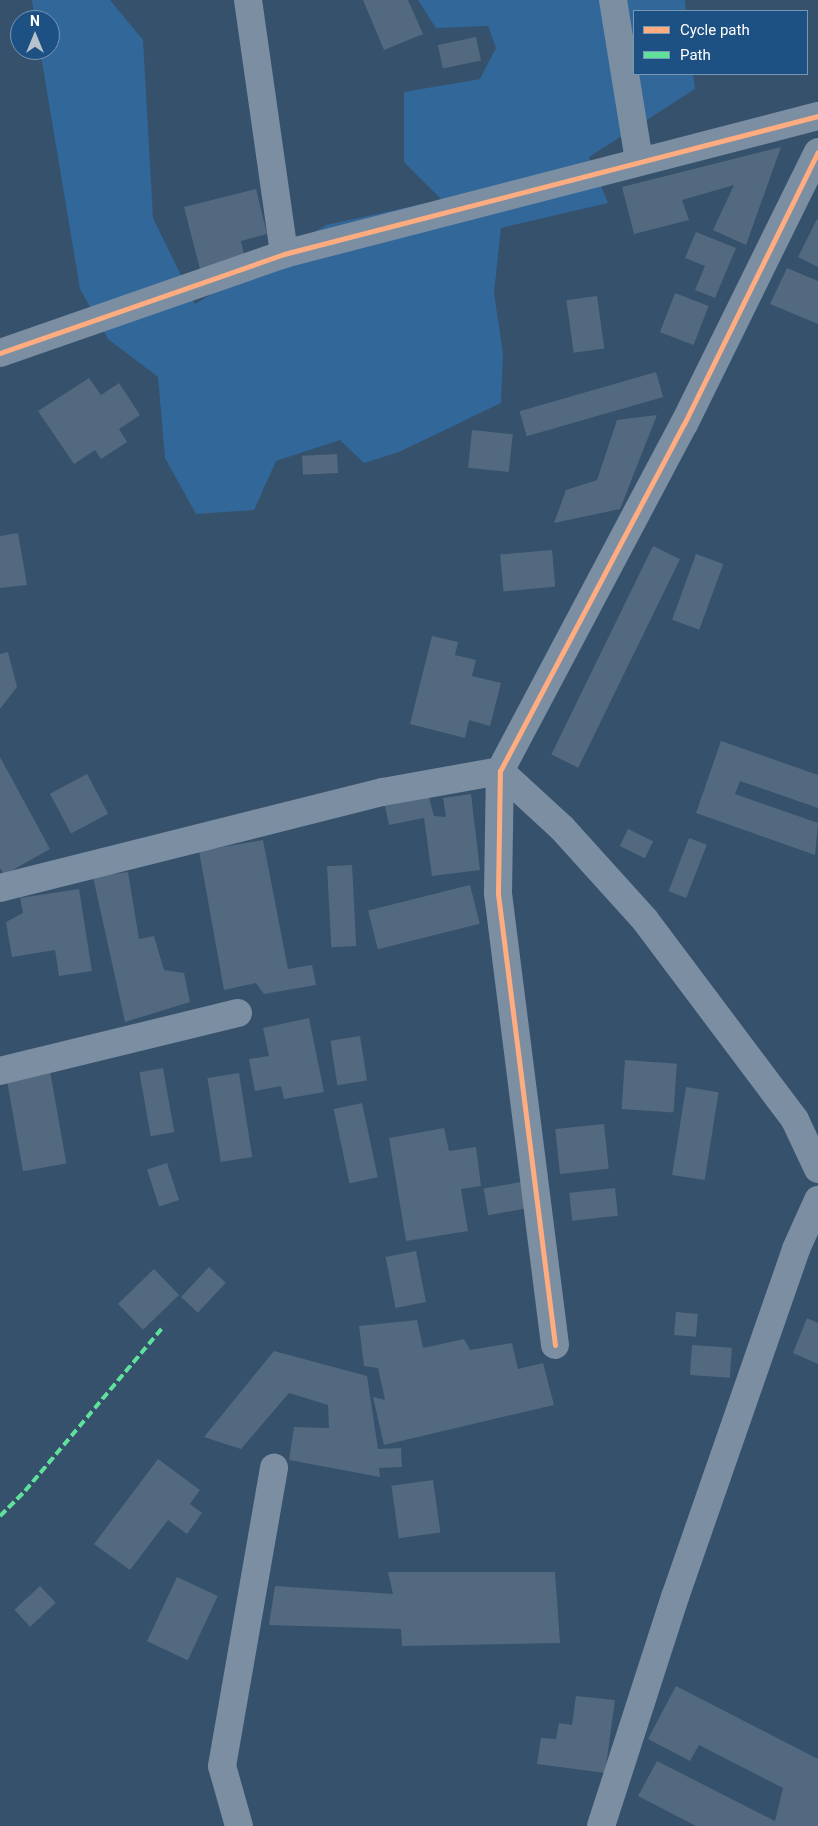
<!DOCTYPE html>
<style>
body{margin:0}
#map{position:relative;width:818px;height:1826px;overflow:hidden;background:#35516c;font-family:Roboto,sans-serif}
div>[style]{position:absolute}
.green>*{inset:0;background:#32679a}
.building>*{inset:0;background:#53697f;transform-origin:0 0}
.street>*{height:28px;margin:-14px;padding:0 14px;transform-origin:14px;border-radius:14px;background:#7b8ea2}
.quiet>*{height:4px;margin-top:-2px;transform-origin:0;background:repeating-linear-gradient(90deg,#60e19b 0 8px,transparent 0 12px)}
.cycleway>*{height:5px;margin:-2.5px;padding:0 2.5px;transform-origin:2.5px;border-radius:2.5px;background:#ffac80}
span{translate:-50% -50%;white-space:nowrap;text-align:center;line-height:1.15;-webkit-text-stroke:4.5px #1e5183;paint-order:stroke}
.legend{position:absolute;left:633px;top:10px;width:175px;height:65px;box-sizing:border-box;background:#1e5183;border:1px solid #7897b5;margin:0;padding:6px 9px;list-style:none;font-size:15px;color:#fff}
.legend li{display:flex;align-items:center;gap:10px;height:25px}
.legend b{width:25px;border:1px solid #7897b5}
.north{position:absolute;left:10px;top:10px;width:50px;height:50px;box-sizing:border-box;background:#1e5183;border:1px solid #7897b5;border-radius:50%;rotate:0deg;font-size:14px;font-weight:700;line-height:20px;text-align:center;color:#fff}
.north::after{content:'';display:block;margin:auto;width:18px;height:22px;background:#b8c2cc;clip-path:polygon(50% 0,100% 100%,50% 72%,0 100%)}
</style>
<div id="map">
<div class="green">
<div style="clip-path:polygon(32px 0,110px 0,143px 40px,153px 218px,195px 304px,326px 225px,442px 200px,404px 162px,404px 92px,480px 79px,496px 48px,488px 26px,436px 28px,418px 0,685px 0,686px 11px,634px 11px,634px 74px,693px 74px,695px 89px,589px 157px,608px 203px,501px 228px,494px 293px,503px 354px,501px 403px,399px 452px,364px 463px,340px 440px,276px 461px,254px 510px,196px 514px,165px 458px,158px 377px,108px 339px,80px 289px,40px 50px,50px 50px,50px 20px,35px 20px)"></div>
</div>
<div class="building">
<div style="clip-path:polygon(363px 0,408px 0,423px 34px,384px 50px)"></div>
<div style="left:476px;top:37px;width:24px;height:39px;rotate:78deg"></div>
<div style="clip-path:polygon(781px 147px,746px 245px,713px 230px,734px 185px,682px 200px,689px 220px,634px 234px,622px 187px)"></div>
<div style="clip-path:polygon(256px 189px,267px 234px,241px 241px,245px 258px,200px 269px,184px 207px)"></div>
<div style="clip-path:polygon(817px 219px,818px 220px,818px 267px,798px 257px)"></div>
<div style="clip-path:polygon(696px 232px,736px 248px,715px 298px,695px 290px,705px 266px,685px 258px)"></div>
<div style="clip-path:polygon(787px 268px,818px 281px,818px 324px,770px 304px)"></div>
<div style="left:675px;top:293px;width:36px;height:42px;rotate:21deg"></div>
<div style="left:597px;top:296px;width:53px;height:31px;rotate:82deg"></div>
<div style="left:656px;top:372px;width:26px;height:142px;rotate:74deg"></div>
<div style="clip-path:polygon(89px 378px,101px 395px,119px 383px,140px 415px,119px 429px,127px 442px,101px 459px,95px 450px,74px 464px,38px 411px)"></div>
<div style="clip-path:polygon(657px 415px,620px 509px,554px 523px,566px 490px,597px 480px,617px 420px)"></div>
<div style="left:472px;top:430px;width:41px;height:38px;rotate:6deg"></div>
<div style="left:337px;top:454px;width:19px;height:35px;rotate:87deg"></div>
<div style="clip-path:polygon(18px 533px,27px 585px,0 588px,0 536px)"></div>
<div style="left:653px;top:546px;width:30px;height:232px;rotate:26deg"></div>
<div style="left:552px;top:550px;width:37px;height:52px;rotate:85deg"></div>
<div style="left:696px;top:554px;width:29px;height:70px;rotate:20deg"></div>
<div style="clip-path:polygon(432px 636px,458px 642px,455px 655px,476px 660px,472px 676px,501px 683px,490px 726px,469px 720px,465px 738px,410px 724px)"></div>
<div style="clip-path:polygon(8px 652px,17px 687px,0 709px,0 654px)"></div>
<div style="clip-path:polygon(721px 741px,818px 775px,818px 808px,740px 781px,735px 794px,818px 823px,815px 855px,696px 813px)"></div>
<div style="clip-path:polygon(0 757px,50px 849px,4px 875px,0 868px)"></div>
<div style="left:87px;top:774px;width:45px;height:42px;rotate:62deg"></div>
<div style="clip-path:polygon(471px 794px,480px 870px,432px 876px,424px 818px,389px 825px,385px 806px,429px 797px,434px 816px,446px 817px,443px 798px)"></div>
<div style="left:628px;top:829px;width:28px;height:19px;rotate:26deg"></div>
<div style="left:689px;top:838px;width:19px;height:57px;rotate:21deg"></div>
<div style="clip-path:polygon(263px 840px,288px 969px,312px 965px,316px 985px,264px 994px,256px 983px,224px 990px,199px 851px)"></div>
<div style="left:352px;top:865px;width:81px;height:25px;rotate:87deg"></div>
<div style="clip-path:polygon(128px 872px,139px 939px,154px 936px,164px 970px,184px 973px,190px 1002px,125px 1022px,93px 877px)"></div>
<div style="left:470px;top:885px;width:40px;height:105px;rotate:76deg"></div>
<div style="clip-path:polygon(79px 889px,92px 971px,59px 976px,55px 950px,12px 957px,6px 922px,23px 913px,20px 898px)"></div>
<div style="clip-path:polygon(309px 1018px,324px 1092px,284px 1099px,281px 1086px,255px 1091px,249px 1059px,269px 1056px,263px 1028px)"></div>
<div style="left:360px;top:1036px;width:45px;height:30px;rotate:81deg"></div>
<div style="left:625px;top:1060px;width:52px;height:49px;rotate:4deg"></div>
<div style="left:163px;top:1068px;width:65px;height:24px;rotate:80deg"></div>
<div style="left:50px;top:1071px;width:94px;height:44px;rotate:80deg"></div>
<div style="left:239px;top:1073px;width:85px;height:32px;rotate:81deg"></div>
<div style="left:686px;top:1087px;width:33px;height:89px;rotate:9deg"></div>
<div style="left:362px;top:1103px;width:76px;height:29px;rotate:78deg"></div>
<div style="left:604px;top:1124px;width:45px;height:49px;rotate:84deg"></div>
<div style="clip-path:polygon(444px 1128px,449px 1151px,476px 1147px,481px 1186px,461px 1189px,468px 1231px,406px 1241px,389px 1138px)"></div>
<div style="left:167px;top:1163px;width:39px;height:21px;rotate:72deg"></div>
<div style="left:521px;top:1182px;width:27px;height:38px;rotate:80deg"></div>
<div style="left:615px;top:1188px;width:28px;height:46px;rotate:84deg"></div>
<div style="left:416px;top:1251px;width:52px;height:31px;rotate:79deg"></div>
<div style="left:209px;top:1267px;width:23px;height:41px;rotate:43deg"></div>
<div style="left:154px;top:1269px;width:36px;height:50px;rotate:46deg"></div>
<div style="left:676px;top:1312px;width:22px;height:23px;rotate:5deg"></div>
<div style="clip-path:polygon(807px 1318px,818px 1323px,818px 1364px,793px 1353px)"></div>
<div style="clip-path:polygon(417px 1320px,423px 1348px,464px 1339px,470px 1350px,512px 1343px,518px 1369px,543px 1363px,554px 1405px,384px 1445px,373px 1397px,385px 1400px,378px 1368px,364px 1366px,359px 1326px)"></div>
<div style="left:692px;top:1345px;width:40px;height:30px;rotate:4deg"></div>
<div style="clip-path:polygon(274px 1351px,367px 1376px,378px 1449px,401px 1448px,402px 1467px,379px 1468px,380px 1477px,289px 1460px,294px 1427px,329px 1428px,328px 1405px,289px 1393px,241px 1449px,204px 1437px)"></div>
<div style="clip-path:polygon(158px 1459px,200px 1490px,190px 1504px,202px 1513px,187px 1534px,168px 1520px,130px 1570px,94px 1544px)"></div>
<div style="left:433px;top:1480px;width:53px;height:42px;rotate:82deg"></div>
<div style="clip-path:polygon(388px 1572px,555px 1572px,560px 1643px,402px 1646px,401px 1629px,269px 1625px,275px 1586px,393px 1594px)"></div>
<div style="left:177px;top:1577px;width:45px;height:71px;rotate:25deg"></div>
<div style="left:40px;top:1586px;width:23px;height:35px;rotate:47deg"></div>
<div style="clip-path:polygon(676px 1686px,818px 1759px,818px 1826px,696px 1826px,638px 1796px,657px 1761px,775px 1821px,783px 1788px,699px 1745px,690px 1761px,648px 1739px)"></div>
<div style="clip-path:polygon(576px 1696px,615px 1700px,605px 1773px,537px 1764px,541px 1738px,556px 1739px,559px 1723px,572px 1725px)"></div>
</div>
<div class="street">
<div style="left:248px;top:0;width:257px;rotate:81.9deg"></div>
<div style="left:613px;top:0;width:162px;rotate:80.8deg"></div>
<div style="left:0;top:353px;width:301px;rotate:-19.2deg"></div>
<div style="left:284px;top:254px;width:552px;rotate:-14.49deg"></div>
<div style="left:500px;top:771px;width:84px;rotate:42.6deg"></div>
<div style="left:562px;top:828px;width:124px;rotate:47.9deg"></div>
<div style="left:645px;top:920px;width:250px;rotate:53.1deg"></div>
<div style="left:795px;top:1120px;width:54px;rotate:64.9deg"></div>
<div style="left:0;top:888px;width:395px;rotate:-14.1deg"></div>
<div style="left:383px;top:792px;width:119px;rotate:-10.2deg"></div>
<div style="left:0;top:1071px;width:245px;rotate:-13.7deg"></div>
<div style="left:555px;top:1345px;width:456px;rotate:-97.2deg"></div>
<div style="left:498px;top:893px;width:122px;rotate:-89.1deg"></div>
<div style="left:500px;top:771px;width:393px;rotate:-62.1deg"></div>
<div style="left:684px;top:424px;width:303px;rotate:-63.8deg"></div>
<div style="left:239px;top:1826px;width:62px;rotate:-105.8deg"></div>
<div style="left:222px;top:1766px;width:303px;rotate:-80.1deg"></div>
<div style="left:601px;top:1826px;width:241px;rotate:-72.1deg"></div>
<div style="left:675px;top:1597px;width:368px;rotate:-70.8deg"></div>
<div style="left:796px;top:1249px;width:54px;rotate:-65.8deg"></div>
</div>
<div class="quiet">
<div style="left:0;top:1516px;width:35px;rotate:-45deg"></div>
<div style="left:25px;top:1491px;width:216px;rotate:-49.9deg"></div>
</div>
<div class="cycleway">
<div style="left:0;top:353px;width:301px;rotate:-19.2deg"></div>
<div style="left:284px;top:254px;width:552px;rotate:-14.49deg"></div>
<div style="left:555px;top:1345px;width:456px;rotate:-97.2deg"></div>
<div style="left:498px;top:893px;width:122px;rotate:-89.1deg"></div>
<div style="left:500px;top:771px;width:393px;rotate:-62.1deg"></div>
<div style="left:684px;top:424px;width:303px;rotate:-63.8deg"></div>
</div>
<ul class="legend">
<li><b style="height:6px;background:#ffac80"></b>Cycle path</li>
<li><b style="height:6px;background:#60e19b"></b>Path</li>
</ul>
<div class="north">N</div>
</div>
